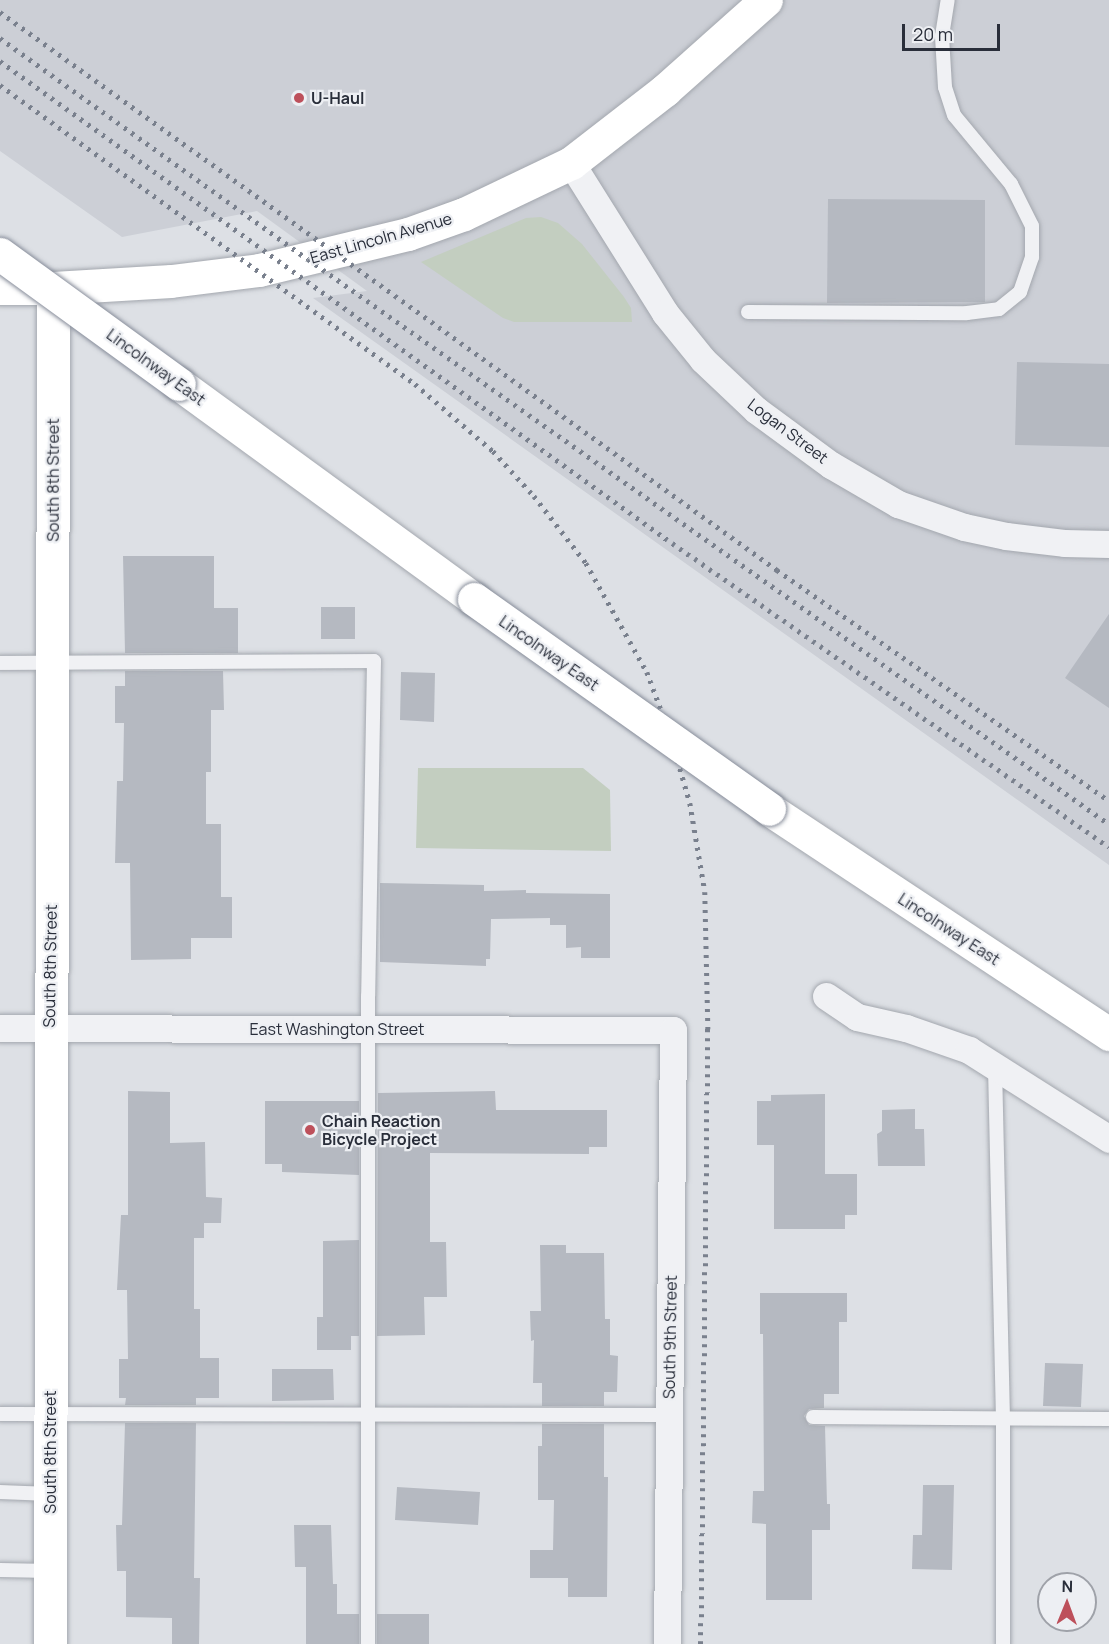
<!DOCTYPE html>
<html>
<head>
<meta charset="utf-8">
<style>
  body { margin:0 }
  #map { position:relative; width:1109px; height:1644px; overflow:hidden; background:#dde0e5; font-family:Manrope,sans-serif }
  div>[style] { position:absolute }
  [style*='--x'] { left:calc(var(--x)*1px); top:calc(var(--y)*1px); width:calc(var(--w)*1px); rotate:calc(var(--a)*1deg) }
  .built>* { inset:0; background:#cccfd6 }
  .green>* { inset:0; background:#c3cec0 }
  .building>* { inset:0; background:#b5b9c1 }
  .roads { filter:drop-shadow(0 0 2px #a3a7ae) drop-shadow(0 0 2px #a3a7ae) }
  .lane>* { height:14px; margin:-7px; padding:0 7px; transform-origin:7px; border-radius:7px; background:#f0f1f4 }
  .street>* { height:27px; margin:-13.5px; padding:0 13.5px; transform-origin:13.5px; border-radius:13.5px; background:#f0f1f4 }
  .secondary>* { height:33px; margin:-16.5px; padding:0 16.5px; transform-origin:16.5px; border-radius:16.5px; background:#fff }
  .highway>* { height:33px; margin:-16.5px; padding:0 16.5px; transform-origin:16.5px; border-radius:16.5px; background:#fff }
  .rail>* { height:4.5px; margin-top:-2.25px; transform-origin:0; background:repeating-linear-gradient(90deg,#79808d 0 3px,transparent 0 9px) }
  .bridges { filter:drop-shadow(0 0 2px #878d9a) drop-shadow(0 0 2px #878d9a) }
  .highway-bridge>* { height:33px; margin:-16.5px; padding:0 16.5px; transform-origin:16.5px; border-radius:16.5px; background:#fff }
  .dots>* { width:16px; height:16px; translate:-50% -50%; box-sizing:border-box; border:3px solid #edeff3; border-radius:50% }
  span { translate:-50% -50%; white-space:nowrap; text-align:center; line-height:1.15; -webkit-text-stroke:4.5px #edeff3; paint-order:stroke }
  .poi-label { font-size:16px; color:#292e3a; font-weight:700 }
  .left { translate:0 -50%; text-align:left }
  .street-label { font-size:16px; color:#292e3a }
  .north { position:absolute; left:1037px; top:1572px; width:60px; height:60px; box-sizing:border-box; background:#edeff3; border:2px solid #9fa2a9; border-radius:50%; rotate:1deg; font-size:16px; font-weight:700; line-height:24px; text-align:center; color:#292e3a }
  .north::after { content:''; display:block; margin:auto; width:21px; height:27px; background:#bd505b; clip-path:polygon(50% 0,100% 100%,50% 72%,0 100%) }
  .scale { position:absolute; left:902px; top:24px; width:98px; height:27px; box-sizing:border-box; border:3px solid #292e3a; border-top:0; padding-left:8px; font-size:18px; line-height:21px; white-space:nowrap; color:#292e3a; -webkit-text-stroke:4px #edeff3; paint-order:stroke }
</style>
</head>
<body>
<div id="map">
  <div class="built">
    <i style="clip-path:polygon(0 0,1109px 0,1109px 865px,313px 298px,367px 291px,257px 211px,122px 237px,0 151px)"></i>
  </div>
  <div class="green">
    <i style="clip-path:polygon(541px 217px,558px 223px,582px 244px,624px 297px,631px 308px,632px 322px,514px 322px,503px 318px,421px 262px,526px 218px)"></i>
    <i style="clip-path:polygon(418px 768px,583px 768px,610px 790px,611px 851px,416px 848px)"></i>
  </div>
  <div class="building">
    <i style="clip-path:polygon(828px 199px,985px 200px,985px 302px,827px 303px)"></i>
    <i style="clip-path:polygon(1017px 362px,1109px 364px,1109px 447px,1015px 445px)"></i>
    <i style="clip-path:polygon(123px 556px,214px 556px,214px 608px,238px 608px,238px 653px,125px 653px)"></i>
    <i style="clip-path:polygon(321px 607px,355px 607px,355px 639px,321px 639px)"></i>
    <i style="clip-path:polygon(1109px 614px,1109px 708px,1065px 678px)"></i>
    <i style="clip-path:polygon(125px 671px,223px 671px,224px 710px,211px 710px,211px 772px,206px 772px,206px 824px,221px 824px,221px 897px,232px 897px,232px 938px,191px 938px,191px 959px,131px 960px,130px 863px,115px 863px,117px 781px,123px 781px,124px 723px,115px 723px,115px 686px,125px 686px)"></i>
    <i style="clip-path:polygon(401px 672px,435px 673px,434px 722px,400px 720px)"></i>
    <i style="clip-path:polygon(380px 883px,484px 885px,484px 891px,526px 890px,526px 893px,610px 894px,610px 958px,581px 958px,581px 947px,566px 948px,566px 925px,550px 925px,550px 918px,491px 919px,490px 959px,486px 959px,486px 966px,380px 962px)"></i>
    <i style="clip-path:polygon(128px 1091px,170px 1092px,170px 1143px,205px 1142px,206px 1197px,222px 1198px,221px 1223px,204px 1223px,204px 1238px,194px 1238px,194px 1309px,200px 1309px,200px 1358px,219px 1358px,219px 1398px,196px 1398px,196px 1405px,125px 1405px,126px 1398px,119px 1398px,119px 1359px,128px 1359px,127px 1290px,117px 1290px,121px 1215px,128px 1215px)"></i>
    <i style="clip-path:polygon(495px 1091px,496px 1110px,607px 1110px,607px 1147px,589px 1147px,589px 1154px,430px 1153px,430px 1242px,446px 1242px,447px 1297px,424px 1297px,425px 1335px,377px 1336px,378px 1093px)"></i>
    <i style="clip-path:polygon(825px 1094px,825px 1174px,857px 1174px,857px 1215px,845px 1215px,845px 1229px,774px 1229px,774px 1145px,757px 1145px,757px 1101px,771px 1101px,771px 1095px)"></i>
    <i style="clip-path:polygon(265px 1101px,359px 1101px,359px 1175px,282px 1172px,282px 1164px,265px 1164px)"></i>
    <i style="clip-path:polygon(915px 1109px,915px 1129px,924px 1129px,925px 1166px,878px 1166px,877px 1134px,882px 1131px,882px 1110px)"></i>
    <i style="clip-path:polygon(359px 1240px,359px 1336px,351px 1336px,351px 1350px,317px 1350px,317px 1317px,323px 1317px,323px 1241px)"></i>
    <i style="clip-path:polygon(540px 1245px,566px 1245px,566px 1253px,604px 1253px,605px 1319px,610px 1319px,610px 1355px,618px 1356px,617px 1392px,604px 1392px,604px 1406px,542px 1406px,542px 1383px,533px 1383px,534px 1340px,531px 1341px,530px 1311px,541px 1311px)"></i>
    <i style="clip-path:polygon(760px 1293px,847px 1293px,847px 1322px,839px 1322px,839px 1394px,824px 1394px,824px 1408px,809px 1409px,804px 1416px,809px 1425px,825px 1426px,827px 1504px,830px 1504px,830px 1530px,812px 1530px,812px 1600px,766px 1600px,766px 1524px,752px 1523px,753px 1491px,764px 1491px,763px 1334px,760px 1334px)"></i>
    <i style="clip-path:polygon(1045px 1363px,1083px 1364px,1081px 1407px,1043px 1406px)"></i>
    <i style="clip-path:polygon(272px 1369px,333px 1369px,334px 1400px,272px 1401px)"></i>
    <i style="clip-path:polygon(125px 1423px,196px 1423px,194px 1578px,200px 1578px,199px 1644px,172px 1644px,172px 1618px,126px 1617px,126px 1571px,117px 1571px,116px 1525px,122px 1525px)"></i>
    <i style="clip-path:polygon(542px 1424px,604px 1424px,604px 1477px,608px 1477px,607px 1597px,568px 1597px,568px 1578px,530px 1578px,530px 1550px,553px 1550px,554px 1500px,538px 1500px,538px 1446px,542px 1446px)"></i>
    <i style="clip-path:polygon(923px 1485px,954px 1485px,952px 1570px,912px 1569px,913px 1535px,922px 1535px)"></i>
    <i style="clip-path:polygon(397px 1487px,480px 1492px,478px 1525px,395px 1520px)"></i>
    <i style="clip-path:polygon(294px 1525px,331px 1525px,333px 1584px,337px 1584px,337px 1614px,359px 1614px,359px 1644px,306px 1644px,306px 1567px,295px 1567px)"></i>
    <i style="clip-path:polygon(377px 1614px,429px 1614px,429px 1644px,377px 1644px)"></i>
  </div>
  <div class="roads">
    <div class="lane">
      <i style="--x:748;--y:312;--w:219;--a:0.3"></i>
      <i style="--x:967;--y:313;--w:32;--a:-7"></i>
      <i style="--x:999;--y:309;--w:27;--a:-39"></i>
      <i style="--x:1020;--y:292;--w:37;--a:-71"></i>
      <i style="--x:1032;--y:257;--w:31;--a:-90"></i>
      <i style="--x:1032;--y:226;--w:47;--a:-116.6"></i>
      <i style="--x:1011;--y:184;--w:89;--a:-129.6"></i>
      <i style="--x:954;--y:115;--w:29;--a:-108"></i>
      <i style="--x:945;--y:87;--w:51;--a:-93.4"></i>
      <i style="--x:942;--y:36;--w:36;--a:-81"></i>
      <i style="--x:0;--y:663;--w:374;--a:-0.3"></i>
      <i style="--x:374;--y:661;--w:335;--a:91"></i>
      <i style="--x:368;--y:996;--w:648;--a:90"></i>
      <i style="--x:995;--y:1067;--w:351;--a:88.7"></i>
      <i style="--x:1003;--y:1418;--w:226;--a:90"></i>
      <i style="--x:0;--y:1414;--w:669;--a:0.09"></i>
      <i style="--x:813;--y:1417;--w:296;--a:0.4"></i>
      <i style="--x:0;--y:1492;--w:50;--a:2.3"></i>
      <i style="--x:0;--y:1570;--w:50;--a:1.1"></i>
    </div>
    <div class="street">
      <i style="--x:571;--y:163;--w:177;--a:57.9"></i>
      <i style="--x:665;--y:313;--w:60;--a:51"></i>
      <i style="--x:703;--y:360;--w:73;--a:43.3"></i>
      <i style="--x:756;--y:410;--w:93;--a:36.3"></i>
      <i style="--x:831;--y:465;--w:78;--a:30.2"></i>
      <i style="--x:898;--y:504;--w:70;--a:19.2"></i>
      <i style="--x:964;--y:527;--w:43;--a:12.1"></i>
      <i style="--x:1006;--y:536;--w:58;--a:6.9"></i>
      <i style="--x:1064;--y:543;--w:45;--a:1.3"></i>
      <i style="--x:826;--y:996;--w:37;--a:34"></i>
      <i style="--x:857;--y:1017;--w:50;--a:12.7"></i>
      <i style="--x:906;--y:1028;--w:67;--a:19.2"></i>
      <i style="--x:969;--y:1050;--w:166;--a:32.4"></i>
      <i style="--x:0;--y:1028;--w:673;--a:0.17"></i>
      <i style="--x:673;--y:1030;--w:614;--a:90.56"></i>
    </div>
    <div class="secondary">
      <i style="--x:0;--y:288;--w:53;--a:0"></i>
      <i style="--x:53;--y:288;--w:118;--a:-3.4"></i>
      <i style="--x:171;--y:281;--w:89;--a:-7.1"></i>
      <i style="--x:259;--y:270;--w:153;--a:-13.6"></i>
      <i style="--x:408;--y:234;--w:59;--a:-19.7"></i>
      <i style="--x:464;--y:214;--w:119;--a:-25.5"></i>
      <i style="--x:571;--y:163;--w:119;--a:-37.8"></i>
      <i style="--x:665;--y:90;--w:135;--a:-41.7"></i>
      <i style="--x:50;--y:1644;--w:1356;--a:-89.87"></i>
    </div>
    <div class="highway">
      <i style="--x:179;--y:384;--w:365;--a:36.1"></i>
      <i style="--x:769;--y:809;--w:408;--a:33.5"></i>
    </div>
  </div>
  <div class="rail">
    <i style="--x:0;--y:12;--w:957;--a:35.68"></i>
    <i style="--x:777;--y:570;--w:404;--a:34.8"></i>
    <i style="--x:0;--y:38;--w:379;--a:35.7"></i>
    <i style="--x:308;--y:259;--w:980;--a:35.2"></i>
    <i style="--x:0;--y:61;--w:818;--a:35.65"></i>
    <i style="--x:665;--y:538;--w:541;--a:34.84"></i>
    <i style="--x:0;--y:85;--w:511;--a:35.77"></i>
    <i style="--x:415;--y:384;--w:103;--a:40.7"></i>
    <i style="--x:493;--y:451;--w:61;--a:47.7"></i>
    <i style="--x:534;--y:496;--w:85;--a:52.2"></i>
    <i style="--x:586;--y:563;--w:125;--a:60.8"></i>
    <i style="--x:647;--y:672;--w:66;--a:69.6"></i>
    <i style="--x:670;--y:734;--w:72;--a:73.8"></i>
    <i style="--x:690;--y:803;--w:90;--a:80.4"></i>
    <i style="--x:705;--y:892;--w:137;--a:88.7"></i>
    <i style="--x:708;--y:1029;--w:615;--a:90.65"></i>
  </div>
  <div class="bridges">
    <div class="highway-bridge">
      <i style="--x:0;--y:254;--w:221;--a:36"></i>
      <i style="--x:474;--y:599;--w:362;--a:35.4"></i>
    </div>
  </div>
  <div class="dots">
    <i style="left:299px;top:98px;background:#bd505b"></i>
    <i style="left:310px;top:1130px;background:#bd505b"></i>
  </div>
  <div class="poi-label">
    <span class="left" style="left:311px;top:98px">U-Haul</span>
    <span class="left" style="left:322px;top:1130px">Chain Reaction<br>Bicycle Project</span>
  </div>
  <div class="street-label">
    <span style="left:381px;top:238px;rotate:-16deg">East Lincoln Avenue</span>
    <span style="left:156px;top:367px;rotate:36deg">Lincolnway East</span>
    <span style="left:788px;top:431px;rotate:37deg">Logan Street</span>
    <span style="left:53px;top:480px;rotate:-90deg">South 8th Street</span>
    <span style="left:549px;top:653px;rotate:35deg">Lincolnway East</span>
    <span style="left:949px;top:929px;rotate:33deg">Lincolnway East</span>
    <span style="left:50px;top:966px;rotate:-89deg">South 8th Street</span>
    <span style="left:337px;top:1029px">East Washington Street</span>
    <span style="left:670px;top:1337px;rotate:-89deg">South 9th Street</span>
    <span style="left:50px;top:1452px;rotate:-90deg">South 8th Street</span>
  </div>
  <div class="north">N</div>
  <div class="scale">20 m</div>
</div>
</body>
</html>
